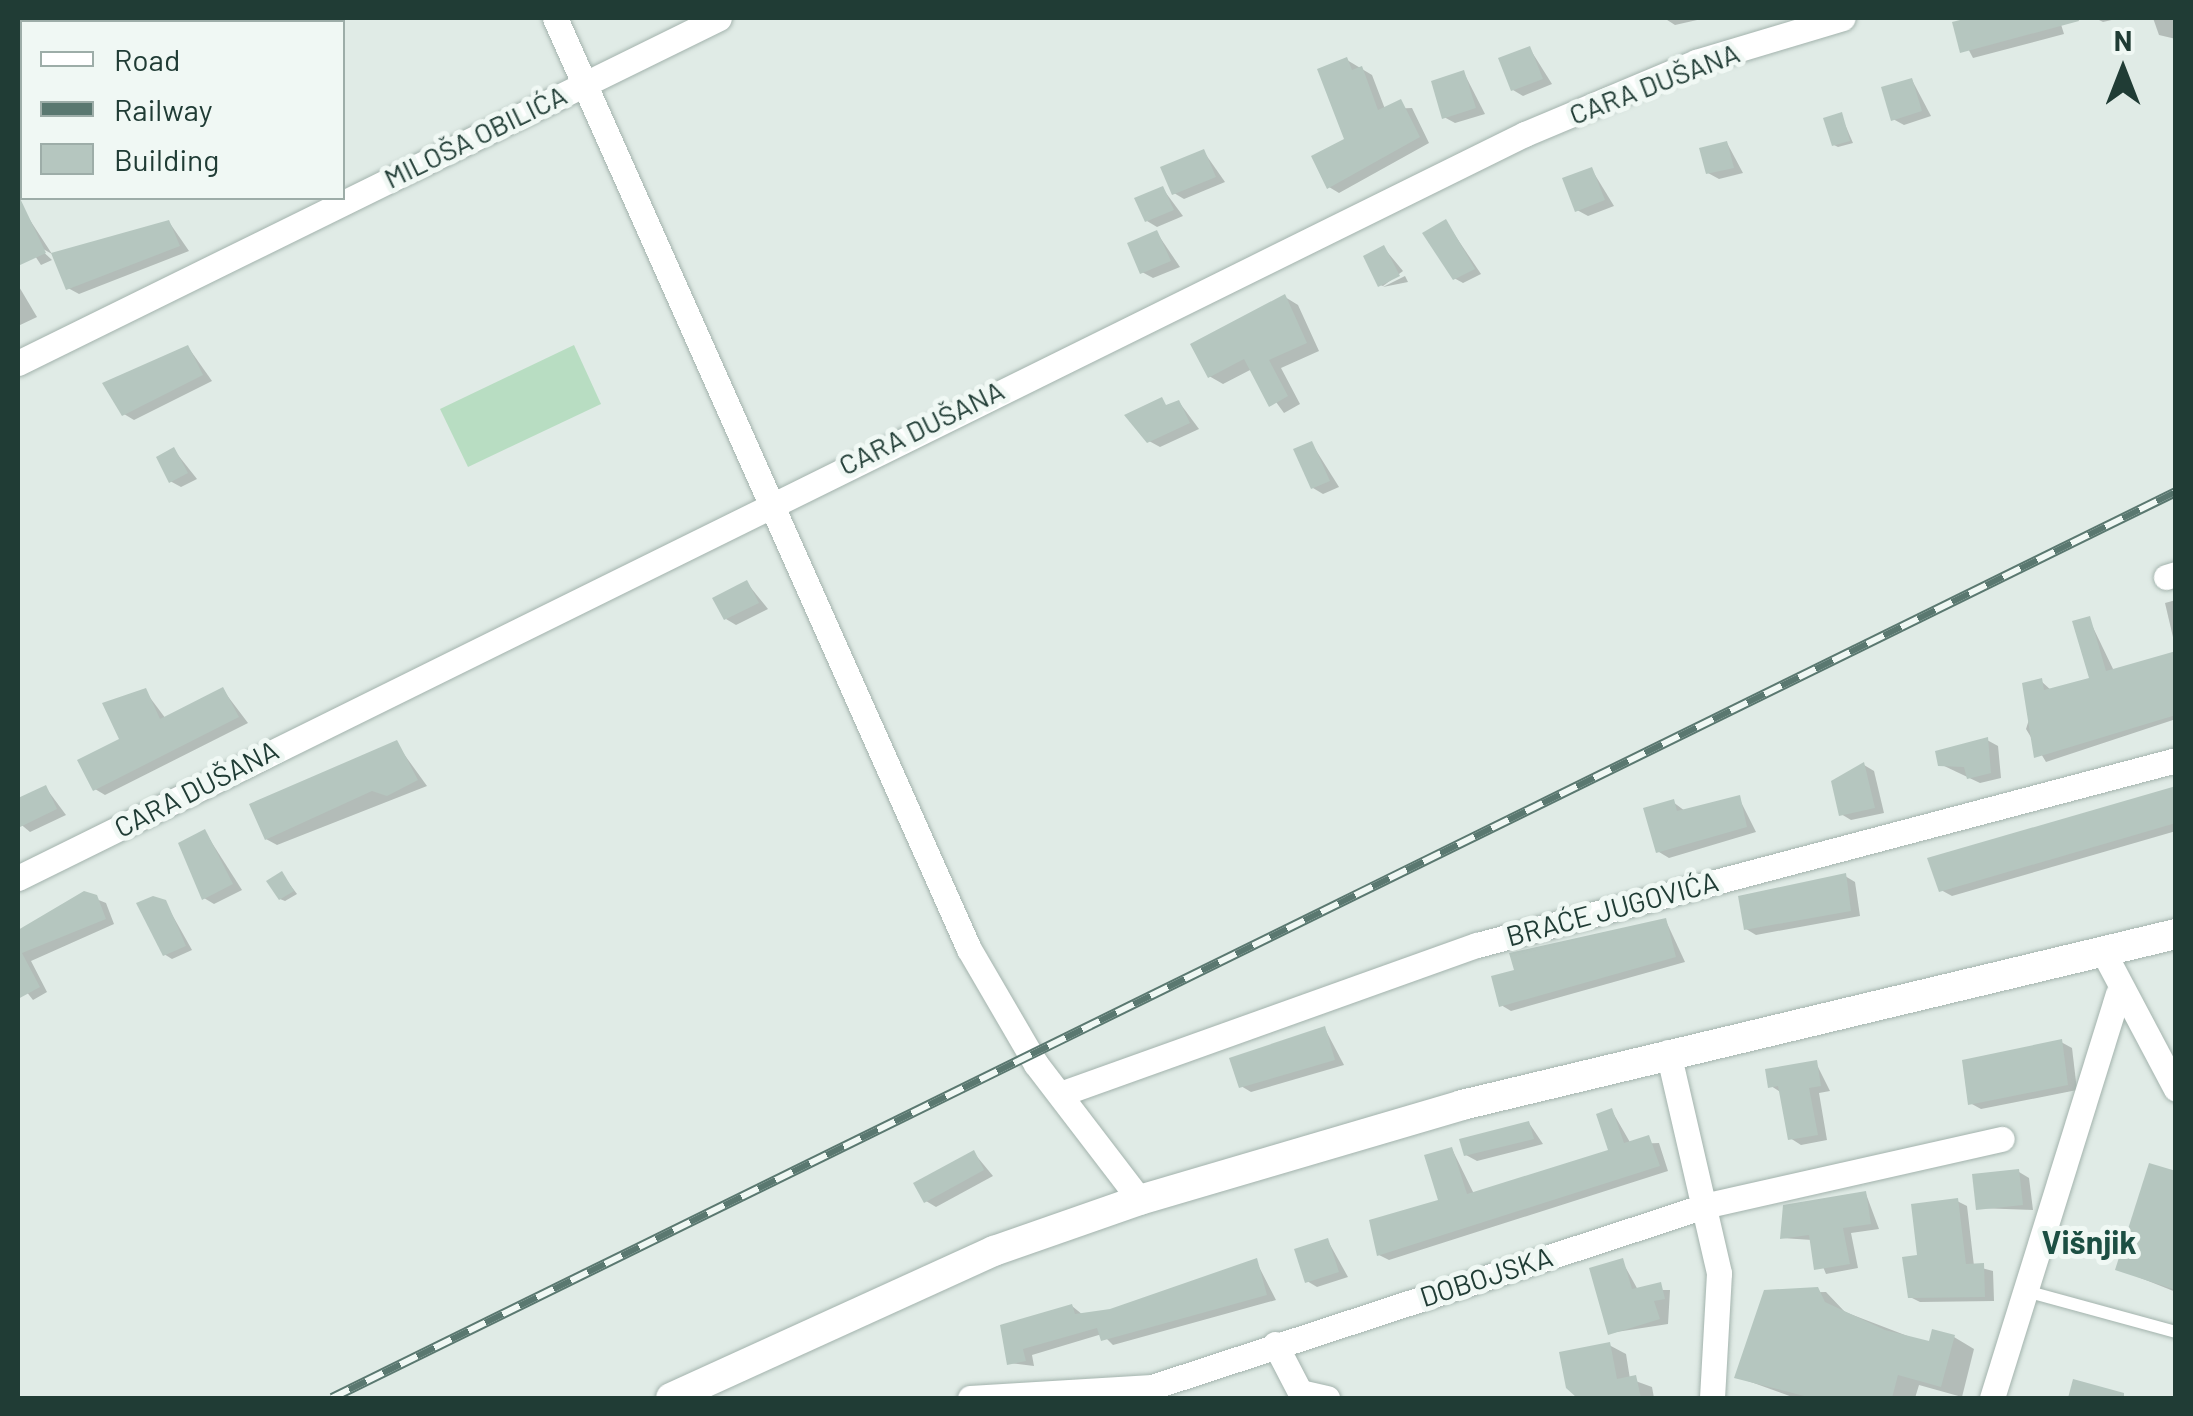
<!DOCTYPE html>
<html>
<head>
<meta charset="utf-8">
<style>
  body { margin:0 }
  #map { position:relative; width:2193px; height:1416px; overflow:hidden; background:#e0ebe6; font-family:Barlow,sans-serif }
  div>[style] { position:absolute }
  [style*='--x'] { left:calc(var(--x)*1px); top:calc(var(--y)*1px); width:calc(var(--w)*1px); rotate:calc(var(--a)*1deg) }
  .green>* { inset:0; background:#b8ddc2 }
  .shadow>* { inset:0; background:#0003 }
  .building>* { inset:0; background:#b5c6bf }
  .roads { filter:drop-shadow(0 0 2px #a3b3ad) drop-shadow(0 0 2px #a3b3ad) }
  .lane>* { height:12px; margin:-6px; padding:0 6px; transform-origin:6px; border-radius:6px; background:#fff }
  .street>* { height:25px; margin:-12.5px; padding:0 12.5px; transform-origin:12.5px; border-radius:12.5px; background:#fff }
  .secondary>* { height:30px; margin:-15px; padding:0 15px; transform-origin:15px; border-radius:15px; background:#fff }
  .rail>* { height:10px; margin-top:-5px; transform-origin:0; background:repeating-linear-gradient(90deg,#f0f8f4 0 19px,#5a7870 0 38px); box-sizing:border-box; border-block:2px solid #5a7870 }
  span { translate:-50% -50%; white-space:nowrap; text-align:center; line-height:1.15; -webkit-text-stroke:10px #f0f8f4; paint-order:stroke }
  .street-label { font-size:28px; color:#203c35 }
  .quarter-label { font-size:32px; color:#1c4f43; font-weight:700 }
  .frame { position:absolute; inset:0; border:20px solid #203c35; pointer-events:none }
  .legend { position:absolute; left:20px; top:20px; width:325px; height:180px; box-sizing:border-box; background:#f0f8f4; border:2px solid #9dada8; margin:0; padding:12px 18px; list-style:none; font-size:30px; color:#203c35 }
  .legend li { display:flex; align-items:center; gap:20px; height:50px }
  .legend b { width:50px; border:2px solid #9dada8 }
  .north { position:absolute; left:2073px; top:20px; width:100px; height:100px; -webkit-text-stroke:8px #f0f8f4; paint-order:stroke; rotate:0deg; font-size:28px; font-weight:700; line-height:40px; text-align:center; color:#203c35 }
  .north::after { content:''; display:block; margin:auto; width:35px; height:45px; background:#203c35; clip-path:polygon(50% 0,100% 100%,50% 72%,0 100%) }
</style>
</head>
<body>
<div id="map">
  <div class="green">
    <i style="clip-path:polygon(574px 345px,601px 404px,468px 467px,440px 409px)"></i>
  </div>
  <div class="shadow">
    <i style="clip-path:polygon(1664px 18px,1706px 18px,1675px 25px)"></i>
    <i style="clip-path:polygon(1982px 18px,2059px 18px,2064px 34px,1973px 58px,1955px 24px)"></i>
    <i style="clip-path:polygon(2095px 18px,2120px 18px,2103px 22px)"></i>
    <i style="clip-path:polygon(2153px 18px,2175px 18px,2176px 39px,2159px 35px)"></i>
    <i style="clip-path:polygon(1530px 49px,1552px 84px,1523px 96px,1513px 90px)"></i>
    <i style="clip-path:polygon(1347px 60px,1372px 75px,1385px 109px,1412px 108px,1429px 143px,1339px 193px,1329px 187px,1348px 140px)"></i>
    <i style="clip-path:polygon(1464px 73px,1485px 114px,1455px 123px,1444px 117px)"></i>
    <i style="clip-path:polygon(1912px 80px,1931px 116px,1904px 125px,1893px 119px)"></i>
    <i style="clip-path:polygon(1841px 115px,1853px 143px,1838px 147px,1834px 145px)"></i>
    <i style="clip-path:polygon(1727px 143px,1743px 173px,1719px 179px,1708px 173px)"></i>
    <i style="clip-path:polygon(1204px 152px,1225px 182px,1184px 199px,1174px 193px)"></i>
    <i style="clip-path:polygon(1592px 170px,1614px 206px,1588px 216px,1577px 210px)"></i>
    <i style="clip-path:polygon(1163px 189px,1183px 216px,1157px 227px,1147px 221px)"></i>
    <i style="clip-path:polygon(26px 214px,52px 254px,36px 245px,52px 260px,41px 265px,18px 230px)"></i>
    <i style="clip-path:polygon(169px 222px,189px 251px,79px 294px,68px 288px)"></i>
    <i style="clip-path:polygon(1446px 222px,1481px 274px,1463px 283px,1454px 278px)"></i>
    <i style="clip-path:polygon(1157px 233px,1180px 267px,1153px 278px,1142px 272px)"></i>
    <i style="clip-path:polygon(1384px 248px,1403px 271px,1383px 286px,1380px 285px)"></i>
    <i style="clip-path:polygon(1405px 276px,1408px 282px,1383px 287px)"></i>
    <i style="clip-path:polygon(18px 285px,37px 317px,18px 326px)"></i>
    <i style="clip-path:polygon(1285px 297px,1298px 305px,1319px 351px,1281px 368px,1300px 404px,1284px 413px,1252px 369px,1223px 384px,1209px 376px)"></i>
    <i style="clip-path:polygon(188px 347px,212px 381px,134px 420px,124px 414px)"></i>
    <i style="clip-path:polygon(1179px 402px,1199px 429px,1160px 447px,1149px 441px)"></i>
    <i style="clip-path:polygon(1312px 444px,1339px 487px,1323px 494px,1313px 488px)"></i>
    <i style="clip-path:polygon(174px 450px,197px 479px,181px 487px,170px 481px)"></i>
    <i style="clip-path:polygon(747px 583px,768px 609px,736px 625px,726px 619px)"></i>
    <i style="clip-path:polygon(2176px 600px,2176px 650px,2165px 603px)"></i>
    <i style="clip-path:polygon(2089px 619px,2114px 671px,2176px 653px,2176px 719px,2046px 762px,2026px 729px,2041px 681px,2052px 691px,2092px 680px)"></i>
    <i style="clip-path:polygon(223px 690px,248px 723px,105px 795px,95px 789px,145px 691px,166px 719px)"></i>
    <i style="clip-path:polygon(1987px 740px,1998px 746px,2001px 778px,1980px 783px,1940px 764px)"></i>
    <i style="clip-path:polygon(396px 743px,427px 786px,277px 845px,266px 839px)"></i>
    <i style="clip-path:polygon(1864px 765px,1874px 771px,1884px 813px,1851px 820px,1841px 814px)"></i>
    <i style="clip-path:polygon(46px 788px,66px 815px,30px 832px,18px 822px,18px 801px)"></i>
    <i style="clip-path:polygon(2176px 790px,2176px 831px,1952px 896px,1941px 890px)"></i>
    <i style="clip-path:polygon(1739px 798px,1756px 832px,1669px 858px,1659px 852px,1673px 802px,1685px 811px)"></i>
    <i style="clip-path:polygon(205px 832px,242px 890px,214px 904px,204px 898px)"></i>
    <i style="clip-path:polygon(282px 874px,297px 894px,285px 901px,280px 899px)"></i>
    <i style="clip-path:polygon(1845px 876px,1855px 882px,1860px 916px,1756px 935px,1746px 929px)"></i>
    <i style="clip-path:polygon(84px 894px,106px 903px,114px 924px,31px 961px,47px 992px,33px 1000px,18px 981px,18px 931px)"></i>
    <i style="clip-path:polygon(165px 902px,192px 950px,172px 959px,164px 954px)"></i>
    <i style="clip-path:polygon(1666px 921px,1685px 962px,1511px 1011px,1501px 1005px)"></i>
    <i style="clip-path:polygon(1325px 1029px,1344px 1065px,1251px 1092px,1241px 1086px)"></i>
    <i style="clip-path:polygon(2061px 1042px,2072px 1048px,2077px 1090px,1981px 1109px,1970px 1103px)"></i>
    <i style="clip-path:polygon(1816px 1063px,1830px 1091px,1819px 1093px,1827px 1140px,1801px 1145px,1790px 1138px,1782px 1093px,1771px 1086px)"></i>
    <i style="clip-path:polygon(1612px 1111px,1631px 1144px,1659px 1143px,1668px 1171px,1389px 1260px,1379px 1255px,1442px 1202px,1452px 1149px,1474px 1194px,1611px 1152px)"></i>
    <i style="clip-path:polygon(1529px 1123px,1543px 1144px,1477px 1161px,1466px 1155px)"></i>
    <i style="clip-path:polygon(974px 1153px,993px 1176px,936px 1207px,926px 1201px)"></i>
    <i style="clip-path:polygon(2019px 1172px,2029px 1178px,2033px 1210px,1978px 1208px)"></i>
    <i style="clip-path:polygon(2176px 1174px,2176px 1292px,2118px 1269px)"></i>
    <i style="clip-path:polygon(1866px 1194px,1879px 1229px,1851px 1233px,1858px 1268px,1826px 1274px,1812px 1240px,1782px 1238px,1785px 1207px)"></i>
    <i style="clip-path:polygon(1957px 1201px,1967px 1206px,1974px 1266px,1993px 1271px,1994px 1301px,1920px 1302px,1910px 1297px,1920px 1257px)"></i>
    <i style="clip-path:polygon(1328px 1241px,1348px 1277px,1317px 1287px,1307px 1281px)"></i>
    <i style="clip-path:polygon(1256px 1261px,1276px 1300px,1113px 1345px,1102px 1334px,1032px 1355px,1034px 1366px,1010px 1363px,1003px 1327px,1072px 1306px,1083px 1315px,1110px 1312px)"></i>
    <i style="clip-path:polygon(1622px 1261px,1638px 1290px,1670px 1290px,1668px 1324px,1610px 1333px)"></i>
    <i style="clip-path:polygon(1826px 1292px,1845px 1312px,1931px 1345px,1954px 1337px,1974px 1349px,1962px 1397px,1919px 1385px,1915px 1398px,1795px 1398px,1737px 1377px,1766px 1293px)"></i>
    <i style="clip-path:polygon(1609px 1345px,1626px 1354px,1630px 1379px,1652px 1387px,1654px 1398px,1585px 1396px)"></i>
  </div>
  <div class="building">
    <i style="clip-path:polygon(1968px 18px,2078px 18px,2079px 21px,1960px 53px,1952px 22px)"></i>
    <i style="clip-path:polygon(1530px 46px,1543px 79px,1511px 91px,1498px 58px)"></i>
    <i style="clip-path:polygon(1347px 57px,1352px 70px,1362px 66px,1378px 110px,1401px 99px,1420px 137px,1327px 189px,1311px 156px,1344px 139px,1317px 69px)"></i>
    <i style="clip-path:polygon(1464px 70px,1476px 108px,1442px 119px,1431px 81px)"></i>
    <i style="clip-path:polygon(1912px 78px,1922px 111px,1891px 121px,1881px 87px)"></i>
    <i style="clip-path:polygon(1842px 112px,1850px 141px,1832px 146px,1823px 118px)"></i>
    <i style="clip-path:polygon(1727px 141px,1734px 168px,1706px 174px,1699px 148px)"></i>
    <i style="clip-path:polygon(1204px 149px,1216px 177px,1172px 195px,1160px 167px)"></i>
    <i style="clip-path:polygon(1592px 167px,1605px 200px,1575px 212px,1562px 178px)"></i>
    <i style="clip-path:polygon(1163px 186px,1174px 210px,1145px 222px,1134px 198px)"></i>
    <i style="clip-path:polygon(18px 194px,46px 253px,18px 266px)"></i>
    <i style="clip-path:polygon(1446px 219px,1475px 269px,1453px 280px,1422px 233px)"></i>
    <i style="clip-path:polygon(169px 220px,180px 246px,66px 290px,51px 253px)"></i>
    <i style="clip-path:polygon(1157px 230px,1171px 261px,1140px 274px,1127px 243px)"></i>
    <i style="clip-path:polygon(1384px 245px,1400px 276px,1378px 287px,1363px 256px)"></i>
    <i style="clip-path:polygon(1285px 294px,1307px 343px,1269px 360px,1288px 396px,1269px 407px,1244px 359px,1208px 378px,1190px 344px)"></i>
    <i style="clip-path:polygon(188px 345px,203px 375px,122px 416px,102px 383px)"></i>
    <i style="clip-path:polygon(1162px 397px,1166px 405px,1179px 400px,1190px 423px,1147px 443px,1124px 415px)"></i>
    <i style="clip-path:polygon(1312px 441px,1330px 481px,1311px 489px,1293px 449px)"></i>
    <i style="clip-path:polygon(174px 447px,188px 473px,169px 483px,156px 457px)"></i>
    <i style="clip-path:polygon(747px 580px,759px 603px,724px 620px,712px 598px)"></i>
    <i style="clip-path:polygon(2090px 616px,2106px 671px,2176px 651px,2176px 715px,2034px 758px,2022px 683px,2042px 678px,2044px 690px,2089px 678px,2072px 621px)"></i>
    <i style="clip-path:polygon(223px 687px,239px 717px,93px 791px,77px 760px,119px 739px,102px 703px,146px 688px,160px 719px)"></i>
    <i style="clip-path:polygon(1988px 737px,1991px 773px,1967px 779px,1964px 767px,1938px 766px,1935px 751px)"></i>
    <i style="clip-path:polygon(397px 740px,418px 780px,387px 796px,372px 791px,265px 840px,249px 804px)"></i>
    <i style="clip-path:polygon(1864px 762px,1875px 808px,1839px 816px,1831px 781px)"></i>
    <i style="clip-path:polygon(46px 785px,57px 809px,18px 828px,18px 798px)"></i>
    <i style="clip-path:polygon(2176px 786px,2176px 823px,1939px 892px,1927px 858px)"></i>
    <i style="clip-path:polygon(1740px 795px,1747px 827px,1656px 853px,1643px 808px,1674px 799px,1677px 811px)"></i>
    <i style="clip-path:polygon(205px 829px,233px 884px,202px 900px,178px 843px)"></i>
    <i style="clip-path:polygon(282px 871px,294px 891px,279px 900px,266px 881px)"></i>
    <i style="clip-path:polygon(1846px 873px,1851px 911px,1744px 930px,1738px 896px)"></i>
    <i style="clip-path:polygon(84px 891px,97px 895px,106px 919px,22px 953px,40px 987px,18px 999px,18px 930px)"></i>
    <i style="clip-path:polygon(153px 896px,166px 900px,186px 946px,163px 956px,136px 903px)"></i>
    <i style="clip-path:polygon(1666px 918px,1676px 957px,1499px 1007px,1491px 976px,1514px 970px,1509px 953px)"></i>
    <i style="clip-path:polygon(1325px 1026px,1335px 1060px,1239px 1088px,1229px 1058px)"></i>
    <i style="clip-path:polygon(2062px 1039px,2068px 1085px,1968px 1105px,1962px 1060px)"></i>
    <i style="clip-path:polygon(1817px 1060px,1821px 1086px,1809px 1088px,1818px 1135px,1788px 1140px,1778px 1086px,1768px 1088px,1765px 1069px)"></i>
    <i style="clip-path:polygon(1612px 1108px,1624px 1143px,1649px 1135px,1660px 1166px,1377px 1256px,1369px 1220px,1438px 1200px,1424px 1155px,1452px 1147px,1467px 1194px,1608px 1150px,1596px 1114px)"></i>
    <i style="clip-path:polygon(1529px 1121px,1534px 1139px,1464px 1156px,1459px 1139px)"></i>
    <i style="clip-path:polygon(974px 1150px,984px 1170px,924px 1203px,913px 1183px)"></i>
    <i style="clip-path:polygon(2149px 1163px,2176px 1171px,2176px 1290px,2115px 1270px)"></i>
    <i style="clip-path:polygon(2019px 1169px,2023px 1205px,1976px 1210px,1972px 1174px)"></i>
    <i style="clip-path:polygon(1866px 1191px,1871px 1224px,1843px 1228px,1850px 1264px,1814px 1270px,1809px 1235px,1780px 1239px,1783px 1205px)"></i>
    <i style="clip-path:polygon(1958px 1198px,1966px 1264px,1984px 1263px,1985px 1297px,1908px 1298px,1902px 1257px,1917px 1255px,1911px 1204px)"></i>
    <i style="clip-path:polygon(1328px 1238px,1339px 1272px,1305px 1283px,1294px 1249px)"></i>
    <i style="clip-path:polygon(1257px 1258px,1267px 1295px,1101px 1341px,1097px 1328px,1023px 1349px,1026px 1361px,1007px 1365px,1000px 1325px,1072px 1304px,1075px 1314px,1110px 1309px)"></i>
    <i style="clip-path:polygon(1623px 1258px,1632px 1289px,1661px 1282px,1665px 1299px,1654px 1301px,1660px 1319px,1608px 1335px,1589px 1268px)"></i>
    <i style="clip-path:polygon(1818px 1287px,1825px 1302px,1885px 1330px,1929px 1341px,1932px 1329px,1955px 1335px,1941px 1387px,1898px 1375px,1892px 1398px,1812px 1398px,1734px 1378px,1764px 1290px)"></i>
    <i style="clip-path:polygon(1610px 1342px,1617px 1379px,1636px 1375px,1641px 1398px,1576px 1397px,1566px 1388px,1559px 1352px)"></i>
    <i style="clip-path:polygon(2073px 1379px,2124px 1393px,2124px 1398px,2068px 1398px)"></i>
  </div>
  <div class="roads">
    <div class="lane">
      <i style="--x:2026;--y:1291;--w:156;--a:15.3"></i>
    </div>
    <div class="street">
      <i style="--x:555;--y:18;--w:1019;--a:66.03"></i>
      <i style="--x:969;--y:949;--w:133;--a:59.8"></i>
      <i style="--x:1036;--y:1064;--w:171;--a:52.6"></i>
      <i style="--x:18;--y:363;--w:781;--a:-26.2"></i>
      <i style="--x:2166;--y:577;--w:10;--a:-17"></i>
      <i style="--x:18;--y:878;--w:1681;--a:-26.28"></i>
      <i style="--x:1525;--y:134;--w:186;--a:-22.8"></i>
      <i style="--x:1696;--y:62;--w:153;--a:-16.7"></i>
      <i style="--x:2106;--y:957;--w:149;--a:62.1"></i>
      <i style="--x:1668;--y:1052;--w:227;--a:77"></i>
      <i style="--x:1719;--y:1273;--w:125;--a:93.2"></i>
      <i style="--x:1060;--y:1094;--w:443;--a:-19.7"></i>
      <i style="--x:1477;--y:945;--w:723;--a:-14.82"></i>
      <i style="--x:1275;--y:1344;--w:54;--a:62.5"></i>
      <i style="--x:1300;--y:1392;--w:28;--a:13"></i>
      <i style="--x:970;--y:1398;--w:182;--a:-3.5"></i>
      <i style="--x:1152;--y:1387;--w:585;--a:-18.13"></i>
      <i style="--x:1708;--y:1205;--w:301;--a:-12.7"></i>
      <i style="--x:1992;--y:1398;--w:423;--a:-72.7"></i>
    </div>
    <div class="secondary">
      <i style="--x:671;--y:1398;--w:355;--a:-24.5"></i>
      <i style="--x:994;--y:1251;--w:155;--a:-19.3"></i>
      <i style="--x:1140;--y:1200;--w:336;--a:-16.4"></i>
      <i style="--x:1462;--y:1105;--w:734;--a:-13.47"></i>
    </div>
  </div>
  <div class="rail">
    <i style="--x:332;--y:1398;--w:2055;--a:-26.17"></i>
  </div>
  <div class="street-label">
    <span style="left:1654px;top:83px;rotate:-21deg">CARA DUŠANA</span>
    <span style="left:475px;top:136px;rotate:-26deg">MILOŠA OBILIĆA</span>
    <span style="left:921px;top:427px;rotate:-26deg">CARA DUŠANA</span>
    <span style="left:196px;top:788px;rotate:-27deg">CARA DUŠANA</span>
    <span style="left:1612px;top:908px;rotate:-15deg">BRAĆE JUGOVIĆA</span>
    <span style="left:1486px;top:1276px;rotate:-18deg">DOBOJSKA</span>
  </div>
  <div class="quarter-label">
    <span style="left:2089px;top:1241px">Višnjik</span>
  </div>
  <div class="frame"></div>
  <ul class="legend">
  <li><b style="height:12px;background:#fff"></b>Road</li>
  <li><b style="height:12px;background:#5a7870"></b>Railway</li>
  <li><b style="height:28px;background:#b5c6bf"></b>Building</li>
  </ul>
  <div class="north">N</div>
</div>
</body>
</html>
